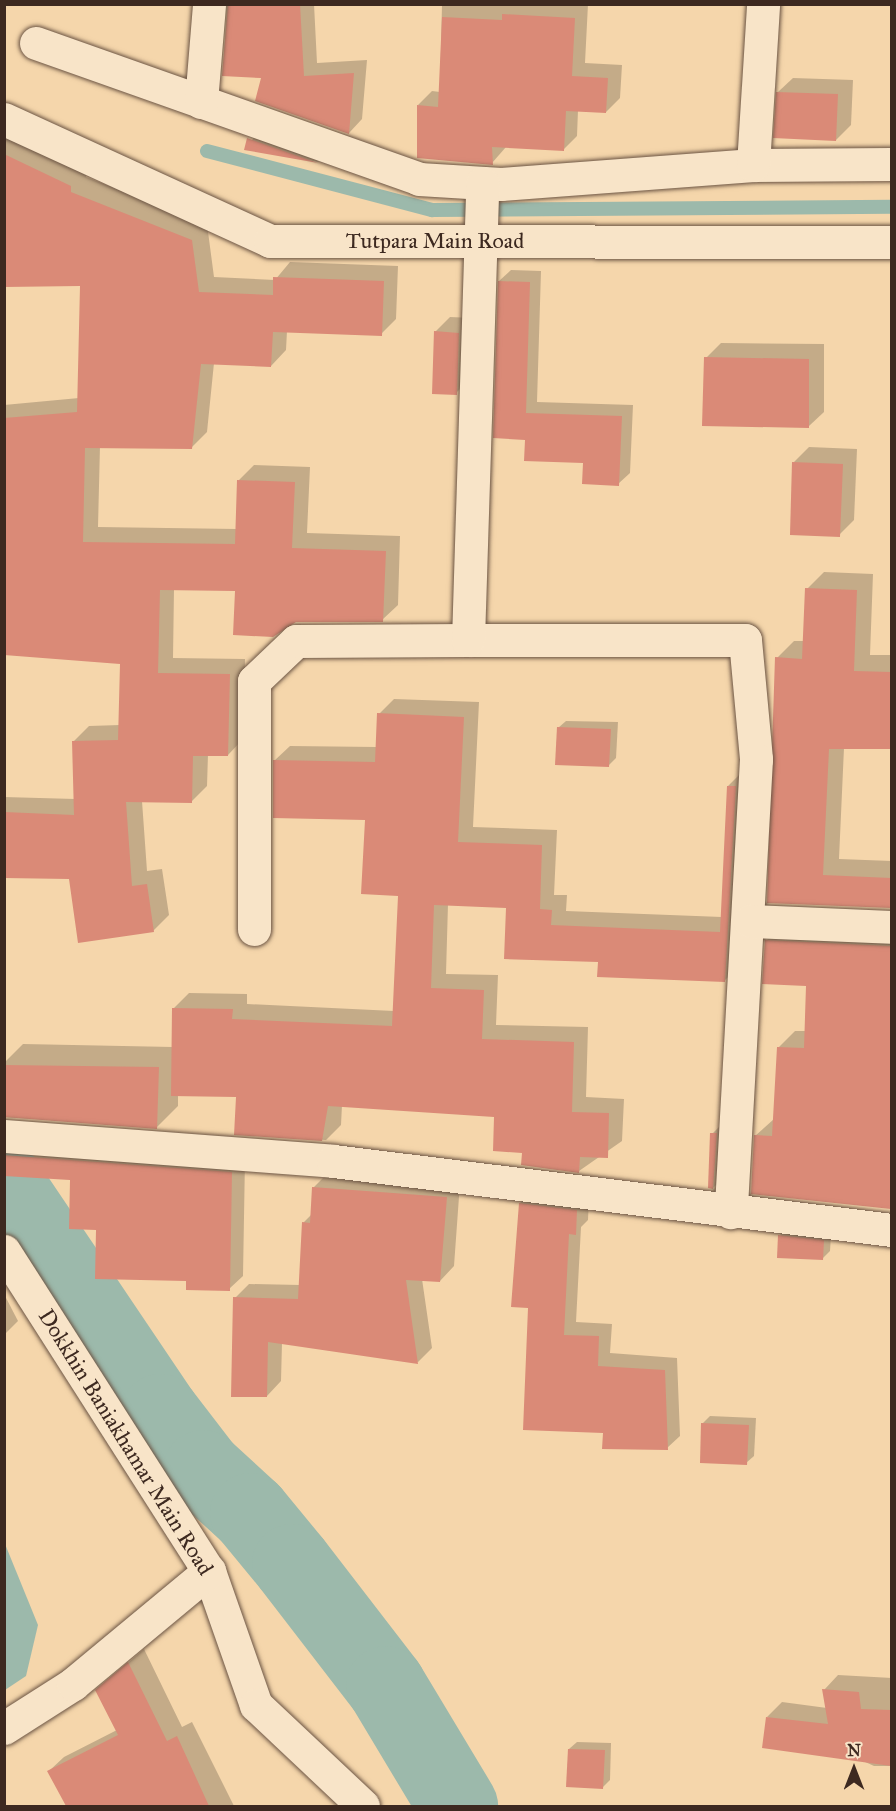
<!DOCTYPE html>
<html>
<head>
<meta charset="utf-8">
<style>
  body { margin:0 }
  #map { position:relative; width:896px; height:1811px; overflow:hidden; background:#f5d6ab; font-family:"IM FELL Great Primer",serif }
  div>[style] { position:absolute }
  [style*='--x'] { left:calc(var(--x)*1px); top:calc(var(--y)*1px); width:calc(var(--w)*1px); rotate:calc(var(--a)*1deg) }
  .water>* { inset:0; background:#9cb9ab }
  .shadow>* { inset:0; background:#0003 }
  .stream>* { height:14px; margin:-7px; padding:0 7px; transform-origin:7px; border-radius:7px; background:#9cb9ab }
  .river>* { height:80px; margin:-40px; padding:0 40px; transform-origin:40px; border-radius:40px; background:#9cb9ab }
  .building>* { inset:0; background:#da8a77 }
  .roads { filter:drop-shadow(0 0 2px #6b5443) drop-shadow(0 0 2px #6b5443) }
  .minor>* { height:33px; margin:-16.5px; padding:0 16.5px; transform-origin:16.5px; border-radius:16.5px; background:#f8e4c8 }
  span { translate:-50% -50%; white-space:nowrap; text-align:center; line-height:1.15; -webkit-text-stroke:6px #f8e4c8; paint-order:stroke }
  .street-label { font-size:22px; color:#3d2920 }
  .frame { position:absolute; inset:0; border:6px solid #3d2920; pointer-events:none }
  .north { position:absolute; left:824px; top:1739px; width:60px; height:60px; -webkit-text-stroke:4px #f8e4c8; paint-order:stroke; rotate:0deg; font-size:16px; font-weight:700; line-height:24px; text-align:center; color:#3d2920 }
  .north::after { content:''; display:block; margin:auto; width:21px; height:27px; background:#3d2920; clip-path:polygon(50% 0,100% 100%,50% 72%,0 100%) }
</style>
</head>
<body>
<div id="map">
  <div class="water">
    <i style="clip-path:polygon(5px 1544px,38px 1625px,26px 1676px,5px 1690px)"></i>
  </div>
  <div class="shadow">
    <i style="clip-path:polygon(227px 4px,314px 4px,317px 63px,367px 60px,362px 119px,349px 133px,263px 76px,223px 75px)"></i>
    <i style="clip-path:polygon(442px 4px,588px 4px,585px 63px,622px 65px,620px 98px,606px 112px,578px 110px,577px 136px,563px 150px,506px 147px,492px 163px,418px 105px,432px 91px,440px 92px)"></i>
    <i style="clip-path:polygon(793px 78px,853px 80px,851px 125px,836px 140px,778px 92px)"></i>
    <i style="clip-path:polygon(263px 124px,331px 148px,318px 162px,246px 149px)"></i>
    <i style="clip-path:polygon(4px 131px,86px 171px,86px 177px,207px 224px,214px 277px,275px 280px,290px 262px,398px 266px,396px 319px,381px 334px,287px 331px,286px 350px,271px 366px,214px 363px,207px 432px,191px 448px,100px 446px,98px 527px,237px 529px,239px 480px,254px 465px,310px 467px,307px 533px,400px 536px,398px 605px,382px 620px,236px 590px,174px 589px,173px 658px,245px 659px,243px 739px,228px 755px,208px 754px,207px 786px,191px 802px,142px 801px,147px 871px,162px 869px,169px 915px,153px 931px,70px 877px,4px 876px,4px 797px,75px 799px,73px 742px,89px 726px,120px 725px,121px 663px,4px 654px,4px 405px,79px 398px,82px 285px,6px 285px,4px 340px)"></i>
    <i style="clip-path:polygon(511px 270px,541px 271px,537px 402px,633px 405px,630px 473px,618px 484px,584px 462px,526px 438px,499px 281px)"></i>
    <i style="clip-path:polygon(450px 317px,473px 318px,471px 378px,456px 393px,435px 332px)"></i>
    <i style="clip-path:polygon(721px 343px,824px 344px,824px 412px,809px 426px,706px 358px)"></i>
    <i style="clip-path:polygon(809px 447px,857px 449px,854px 520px,839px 535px,794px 462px)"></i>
    <i style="clip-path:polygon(824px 572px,873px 574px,870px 655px,892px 655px,892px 747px,844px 748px,839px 859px,892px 861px,892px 907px,768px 902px,777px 658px,794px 641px,804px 641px,807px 589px)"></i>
    <i style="clip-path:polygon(394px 699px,479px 702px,473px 827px,557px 830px,554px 895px,567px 895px,566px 911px,722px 917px,728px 786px,743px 771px,740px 966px,724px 981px,600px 961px,508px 907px,448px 904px,446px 974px,498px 975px,496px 1025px,588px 1027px,586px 1097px,624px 1099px,622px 1141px,579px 1171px,496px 1116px,342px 1105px,341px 1125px,326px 1140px,236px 1133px,237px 1095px,178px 1095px,178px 1106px,157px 1127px,4px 1117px,4px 1063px,23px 1044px,173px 1047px,174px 1008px,189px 993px,247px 994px,247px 1004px,394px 1011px,400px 895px,366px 818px,274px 761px,290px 746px,377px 747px,379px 714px)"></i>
    <i style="clip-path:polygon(566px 721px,618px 722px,616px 758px,609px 765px,558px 728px)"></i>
    <i style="clip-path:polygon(783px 924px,892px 929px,892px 1206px,752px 1192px,755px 1136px,774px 1119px,778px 1048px,795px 1031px,806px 1031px,808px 984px,766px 941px)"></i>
    <i style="clip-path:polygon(733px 1113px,734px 1167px,713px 1188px,712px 1134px)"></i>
    <i style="clip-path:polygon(17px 1142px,245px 1159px,243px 1276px,229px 1289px,188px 1279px,98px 1229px,71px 1178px,4px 1175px,4px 1154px)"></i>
    <i style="clip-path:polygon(328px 1173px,460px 1183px,454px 1266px,440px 1281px,422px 1279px,432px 1348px,418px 1362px,282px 1343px,281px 1381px,267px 1396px,235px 1298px,249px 1284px,300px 1285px,303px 1223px,312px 1214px,313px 1188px)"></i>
    <i style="clip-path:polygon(533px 1191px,589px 1198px,588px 1220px,581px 1227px,576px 1322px,612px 1324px,610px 1353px,677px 1358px,680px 1436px,667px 1448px,604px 1431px,530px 1307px,520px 1203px)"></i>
    <i style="clip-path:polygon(787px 1228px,831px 1234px,830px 1251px,822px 1259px,780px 1235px)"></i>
    <i style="clip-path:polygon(4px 1294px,18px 1321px,4px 1335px)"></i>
    <i style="clip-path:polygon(710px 1416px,756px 1418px,754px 1456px,746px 1463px,702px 1424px)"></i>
    <i style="clip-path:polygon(144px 1649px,182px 1727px,192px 1722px,234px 1806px,132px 1806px,129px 1799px,114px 1806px,68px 1806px,49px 1771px,64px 1757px,117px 1730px,97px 1690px)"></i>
    <i style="clip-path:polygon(838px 1675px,892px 1678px,892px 1766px,874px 1766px,767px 1717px,782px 1702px,827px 1708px,824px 1690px)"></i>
    <i style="clip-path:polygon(577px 1742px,611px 1743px,610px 1780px,602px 1788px,569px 1749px)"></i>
  </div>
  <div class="stream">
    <i style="--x:207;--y:151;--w:233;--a:14.7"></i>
    <i style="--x:432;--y:210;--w:460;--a:-0.4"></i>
  </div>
  <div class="river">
    <i style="--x:4;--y:1183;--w:279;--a:56"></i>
    <i style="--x:160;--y:1414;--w:71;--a:52.5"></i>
    <i style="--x:203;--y:1470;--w:64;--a:42.5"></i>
    <i style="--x:250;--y:1513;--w:66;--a:50.5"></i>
    <i style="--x:292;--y:1564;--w:154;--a:52.4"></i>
    <i style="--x:386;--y:1686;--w:140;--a:59"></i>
  </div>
  <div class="building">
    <i style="clip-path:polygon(228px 4px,300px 4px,304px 76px,354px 73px,349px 134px,255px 101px,261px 78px,222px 76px)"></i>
    <i style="clip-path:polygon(502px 14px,575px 18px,572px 76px,608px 78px,606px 113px,566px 111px,564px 151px,492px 147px,493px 165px,417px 158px,417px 105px,438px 107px,442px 17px,502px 20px)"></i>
    <i style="clip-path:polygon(776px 92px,838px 94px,836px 141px,773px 138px)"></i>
    <i style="clip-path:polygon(247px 138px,318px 163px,244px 150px)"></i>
    <i style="clip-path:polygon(4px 154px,71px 186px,71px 192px,192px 240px,199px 292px,273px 295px,273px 277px,384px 281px,382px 336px,273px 332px,271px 367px,201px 364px,192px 449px,85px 448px,83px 542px,235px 544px,237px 480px,295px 482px,292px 548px,386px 551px,383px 622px,296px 622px,273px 637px,233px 635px,235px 591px,160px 590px,158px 673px,230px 674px,228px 756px,193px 756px,192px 803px,126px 802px,132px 886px,147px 884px,154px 932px,78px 943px,69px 879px,4px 878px,4px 812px,74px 815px,72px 741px,118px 740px,120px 664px,4px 655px,4px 418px,77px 412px,80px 286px,4px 287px)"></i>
    <i style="clip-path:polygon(498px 281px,530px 282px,526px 413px,622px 416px,619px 486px,582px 484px,583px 463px,524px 461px,525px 440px,493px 438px)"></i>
    <i style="clip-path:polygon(434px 331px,459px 333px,457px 395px,432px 394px)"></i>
    <i style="clip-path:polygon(704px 357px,809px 359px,809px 428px,702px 426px)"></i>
    <i style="clip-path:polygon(792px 462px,843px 464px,840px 537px,790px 535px)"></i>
    <i style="clip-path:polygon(805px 588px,857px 590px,854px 671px,891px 672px,891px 749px,829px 749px,823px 875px,891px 878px,891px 908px,767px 903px,775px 657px,802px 659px)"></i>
    <i style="clip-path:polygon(377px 713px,464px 717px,458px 842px,542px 845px,540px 909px,552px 910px,551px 925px,720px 932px,727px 786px,736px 786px,725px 982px,597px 977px,598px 962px,504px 959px,506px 908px,434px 905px,431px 988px,484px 990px,482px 1039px,574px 1042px,572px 1112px,609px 1113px,608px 1158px,580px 1157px,579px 1173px,521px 1165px,522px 1153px,493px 1151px,494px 1117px,328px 1106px,322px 1141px,234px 1135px,236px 1097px,171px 1096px,172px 1008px,233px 1009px,232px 1019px,392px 1026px,398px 896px,361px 894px,365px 820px,273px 818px,273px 760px,375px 762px)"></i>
    <i style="clip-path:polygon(557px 727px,611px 729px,609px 767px,555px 765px)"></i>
    <i style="clip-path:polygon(765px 940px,891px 946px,891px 1209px,751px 1194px,754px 1135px,772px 1136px,777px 1047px,804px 1048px,806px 986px,762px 984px)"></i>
    <i style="clip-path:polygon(4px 1065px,159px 1067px,157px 1129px,4px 1117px)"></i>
    <i style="clip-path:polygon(710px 1133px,717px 1133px,713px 1189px,708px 1188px)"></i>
    <i style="clip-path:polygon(4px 1155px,232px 1172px,230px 1291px,186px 1290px,186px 1281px,95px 1279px,96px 1230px,69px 1229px,70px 1180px,4px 1176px)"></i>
    <i style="clip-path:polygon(312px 1187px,447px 1197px,440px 1282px,406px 1280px,418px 1364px,268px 1342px,267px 1397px,231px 1397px,233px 1297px,298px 1299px,302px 1222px,310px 1223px)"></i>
    <i style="clip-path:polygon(519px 1203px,577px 1210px,576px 1235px,569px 1234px,564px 1335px,599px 1336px,598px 1366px,665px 1370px,668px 1450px,602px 1449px,603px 1433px,523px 1430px,528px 1308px,511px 1307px)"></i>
    <i style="clip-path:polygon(778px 1235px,824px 1240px,823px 1260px,777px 1258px)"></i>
    <i style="clip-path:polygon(701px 1423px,749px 1425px,747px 1465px,700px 1463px)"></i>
    <i style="clip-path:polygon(128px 1662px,167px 1741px,177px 1736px,209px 1806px,66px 1806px,47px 1771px,118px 1735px,95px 1690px)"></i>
    <i style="clip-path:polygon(822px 1689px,859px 1692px,861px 1709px,891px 1710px,891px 1766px,762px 1748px,766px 1717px,828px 1724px)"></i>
    <i style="clip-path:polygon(568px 1749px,605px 1750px,603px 1789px,566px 1787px)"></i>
  </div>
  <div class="roads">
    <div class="minor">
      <i style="--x:36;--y:43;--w:406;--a:19.5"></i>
      <i style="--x:419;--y:179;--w:82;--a:3.5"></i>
      <i style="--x:501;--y:184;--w:253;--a:-4.3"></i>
      <i style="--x:753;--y:165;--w:139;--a:-0.4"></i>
      <i style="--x:201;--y:102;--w:98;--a:-85.3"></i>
      <i style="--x:4;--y:119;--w:293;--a:24.6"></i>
      <i style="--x:270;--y:241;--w:622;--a:0.09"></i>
      <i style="--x:753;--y:165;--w:161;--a:-86.4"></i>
      <i style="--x:468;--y:640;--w:277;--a:0"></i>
      <i style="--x:745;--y:640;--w:120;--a:84.7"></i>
      <i style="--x:756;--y:759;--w:454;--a:93.2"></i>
      <i style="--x:750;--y:921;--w:142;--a:2.4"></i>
      <i style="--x:254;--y:929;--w:248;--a:-90"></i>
      <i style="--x:254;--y:681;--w:58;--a:-43.6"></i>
      <i style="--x:296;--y:641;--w:172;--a:-0.3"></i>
      <i style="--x:468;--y:640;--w:457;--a:-88.2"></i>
      <i style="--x:4;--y:1136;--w:330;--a:4.3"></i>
      <i style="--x:333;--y:1161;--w:563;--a:7.04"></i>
      <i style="--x:4;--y:1251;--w:380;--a:57.4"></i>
      <i style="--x:209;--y:1571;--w:142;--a:70.7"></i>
      <i style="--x:256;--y:1705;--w:147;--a:43.3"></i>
      <i style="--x:4;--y:1728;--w:82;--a:-32.5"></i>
      <i style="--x:73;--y:1684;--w:177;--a:-39.7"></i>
    </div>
  </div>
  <div class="street-label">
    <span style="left:435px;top:241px">Tutpara Main Road</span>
    <span style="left:126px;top:1442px;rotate:58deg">Dokkhin Baniakhamar Main Road</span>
  </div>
  <div class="frame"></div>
  <div class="north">N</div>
</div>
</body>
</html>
